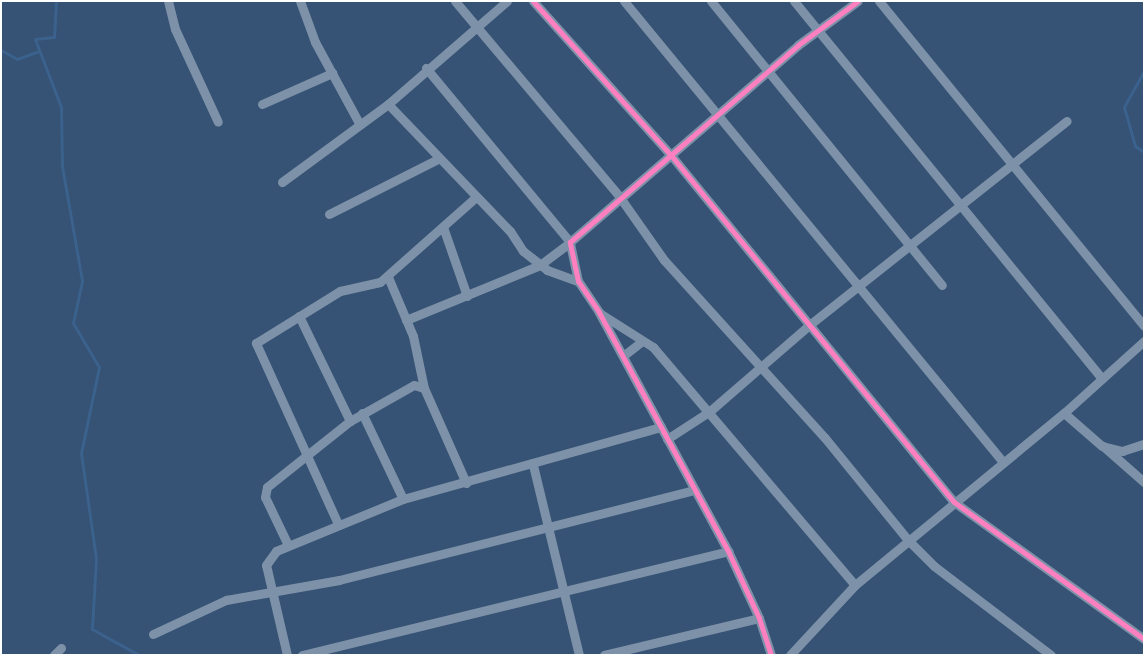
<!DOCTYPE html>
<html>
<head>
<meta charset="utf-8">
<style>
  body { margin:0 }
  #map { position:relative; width:1145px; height:656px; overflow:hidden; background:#365274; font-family:Ubuntu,sans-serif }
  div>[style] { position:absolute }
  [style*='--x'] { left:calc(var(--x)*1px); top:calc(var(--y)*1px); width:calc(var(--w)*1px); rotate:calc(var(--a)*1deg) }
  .stream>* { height:3px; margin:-1.5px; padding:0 1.5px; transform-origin:1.5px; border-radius:1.5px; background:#3b618d }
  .street>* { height:9px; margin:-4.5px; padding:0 4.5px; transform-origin:4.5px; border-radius:4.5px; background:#7d92a8 }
  .cycleway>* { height:5px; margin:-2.5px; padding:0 2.5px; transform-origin:2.5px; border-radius:2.5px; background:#ff80c0 }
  span { translate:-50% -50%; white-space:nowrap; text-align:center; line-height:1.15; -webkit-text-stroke:5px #1b4f8f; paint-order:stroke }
  .frame { position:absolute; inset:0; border:2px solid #fff; pointer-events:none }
</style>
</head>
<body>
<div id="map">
  <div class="stream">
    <i style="--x:56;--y:1;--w:36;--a:93"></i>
    <i style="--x:54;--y:37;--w:19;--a:174"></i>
    <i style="--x:35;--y:39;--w:73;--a:69.1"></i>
    <i style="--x:61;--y:107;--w:59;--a:89"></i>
    <i style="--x:62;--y:166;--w:117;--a:80.1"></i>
    <i style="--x:82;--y:281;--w:43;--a:102.1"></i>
    <i style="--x:73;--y:323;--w:51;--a:59.4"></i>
    <i style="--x:99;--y:367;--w:88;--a:101.8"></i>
    <i style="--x:81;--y:453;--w:107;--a:81.9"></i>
    <i style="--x:96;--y:559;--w:70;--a:93.3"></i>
    <i style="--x:92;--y:629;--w:54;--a:29"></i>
    <i style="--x:1;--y:50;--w:18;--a:29"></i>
    <i style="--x:17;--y:59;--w:23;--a:-20"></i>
    <i style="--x:1144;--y:71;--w:41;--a:119.1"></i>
    <i style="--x:1124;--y:107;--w:41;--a:74.2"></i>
    <i style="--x:1135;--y:146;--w:11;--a:34"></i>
  </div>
  <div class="street">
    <i style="--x:168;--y:1;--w:29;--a:76"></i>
    <i style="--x:175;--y:29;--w:102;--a:65.2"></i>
    <i style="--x:300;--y:1;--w:44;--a:69.9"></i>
    <i style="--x:315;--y:42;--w:94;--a:61.5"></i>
    <i style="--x:455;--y:1;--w:255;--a:49.9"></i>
    <i style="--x:619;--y:196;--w:78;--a:54.9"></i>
    <i style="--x:664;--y:260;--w:240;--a:47.9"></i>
    <i style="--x:825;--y:438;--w:132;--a:50.9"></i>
    <i style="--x:908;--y:540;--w:37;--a:45"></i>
    <i style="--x:934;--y:566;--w:147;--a:37.3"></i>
    <i style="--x:507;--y:1;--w:157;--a:139.1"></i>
    <i style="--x:388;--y:104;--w:176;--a:46.2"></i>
    <i style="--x:510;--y:231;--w:24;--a:57"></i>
    <i style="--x:523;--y:251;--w:31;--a:38"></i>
    <i style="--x:547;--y:270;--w:33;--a:20"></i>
    <i style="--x:533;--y:1;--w:205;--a:48.2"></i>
    <i style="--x:670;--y:154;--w:449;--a:50.8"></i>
    <i style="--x:954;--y:502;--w:234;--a:35.8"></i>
    <i style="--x:624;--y:1;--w:597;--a:50.58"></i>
    <i style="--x:711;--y:1;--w:366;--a:50.9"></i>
    <i style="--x:794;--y:1;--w:487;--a:50.8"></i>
    <i style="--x:879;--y:1;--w:419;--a:50.8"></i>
    <i style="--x:262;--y:104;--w:77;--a:-23.9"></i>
    <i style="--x:282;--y:182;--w:132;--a:-36.3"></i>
    <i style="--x:329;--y:214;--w:122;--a:-26.8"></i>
    <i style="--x:443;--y:227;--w:73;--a:70.8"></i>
    <i style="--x:388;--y:277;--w:64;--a:67"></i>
    <i style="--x:413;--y:336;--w:53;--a:78.1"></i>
    <i style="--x:601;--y:314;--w:62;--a:32.4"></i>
    <i style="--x:653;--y:347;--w:312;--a:49.7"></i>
    <i style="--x:299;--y:316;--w:117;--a:64.1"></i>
    <i style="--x:406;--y:320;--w:145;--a:-22.3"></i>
    <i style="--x:540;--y:265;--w:38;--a:-37"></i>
    <i style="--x:570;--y:242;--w:226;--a:-129.6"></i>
    <i style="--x:623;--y:356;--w:24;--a:-38"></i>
    <i style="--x:362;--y:413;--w:95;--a:64.5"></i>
    <i style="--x:1064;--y:413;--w:50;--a:41"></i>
    <i style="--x:1102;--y:446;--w:21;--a:14"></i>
    <i style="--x:1122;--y:451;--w:23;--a:-18"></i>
    <i style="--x:667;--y:439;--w:51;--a:-33.1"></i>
    <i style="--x:710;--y:411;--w:130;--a:-40.9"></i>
    <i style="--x:808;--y:326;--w:330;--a:-38.4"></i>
    <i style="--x:1103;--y:446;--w:55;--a:41.3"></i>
    <i style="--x:533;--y:465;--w:195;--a:76.4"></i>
    <i style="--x:338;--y:524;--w:199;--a:-114.4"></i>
    <i style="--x:256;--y:343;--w:99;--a:-31.8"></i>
    <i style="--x:340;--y:291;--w:41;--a:-12.7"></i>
    <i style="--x:380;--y:282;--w:128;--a:-41.5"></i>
    <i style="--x:288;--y:545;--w:53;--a:-115.6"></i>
    <i style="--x:265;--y:497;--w:10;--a:-79"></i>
    <i style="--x:267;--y:487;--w:106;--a:-38.5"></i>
    <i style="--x:350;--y:421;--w:73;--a:-29.4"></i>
    <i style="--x:414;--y:385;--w:10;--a:17"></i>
    <i style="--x:424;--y:388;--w:104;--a:66.1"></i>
    <i style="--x:153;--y:634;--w:81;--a:-25"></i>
    <i style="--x:226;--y:600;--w:115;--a:-10"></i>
    <i style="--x:339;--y:580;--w:367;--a:-14.2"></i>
    <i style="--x:54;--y:655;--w:10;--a:-45"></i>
    <i style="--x:287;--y:655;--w:92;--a:-103.1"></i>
    <i style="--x:266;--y:565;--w:17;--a:-54"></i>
    <i style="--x:276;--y:551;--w:137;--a:-22.3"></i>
    <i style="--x:403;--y:499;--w:268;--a:-15.6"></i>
    <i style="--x:302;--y:655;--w:439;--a:-13.7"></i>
    <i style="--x:604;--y:655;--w:159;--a:-13.4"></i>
    <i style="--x:771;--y:655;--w:39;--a:-108"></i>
    <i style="--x:759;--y:618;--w:74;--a:-114.8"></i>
    <i style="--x:728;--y:551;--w:272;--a:-118.4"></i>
    <i style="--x:599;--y:312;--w:37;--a:-124"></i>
    <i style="--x:578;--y:281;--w:40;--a:-102"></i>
    <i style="--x:570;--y:242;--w:301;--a:-40.8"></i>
    <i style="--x:798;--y:45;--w:74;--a:-36.3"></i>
    <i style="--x:790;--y:655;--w:96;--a:-47.1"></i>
    <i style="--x:855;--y:585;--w:271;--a:-39.5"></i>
    <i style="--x:1064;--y:413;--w:108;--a:-42"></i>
  </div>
  <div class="cycleway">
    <i style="--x:533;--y:1;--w:205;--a:48.2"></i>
    <i style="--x:670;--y:154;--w:449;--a:50.8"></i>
    <i style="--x:954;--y:502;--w:234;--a:35.8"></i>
    <i style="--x:771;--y:655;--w:39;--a:-108"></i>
    <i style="--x:759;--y:618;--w:74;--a:-114.8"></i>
    <i style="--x:728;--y:551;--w:272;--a:-118.4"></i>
    <i style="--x:599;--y:312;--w:37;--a:-124"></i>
    <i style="--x:578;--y:281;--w:40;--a:-102"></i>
    <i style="--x:570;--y:242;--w:301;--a:-40.8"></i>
    <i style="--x:798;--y:45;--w:74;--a:-36.3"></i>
  </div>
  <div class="frame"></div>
</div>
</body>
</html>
